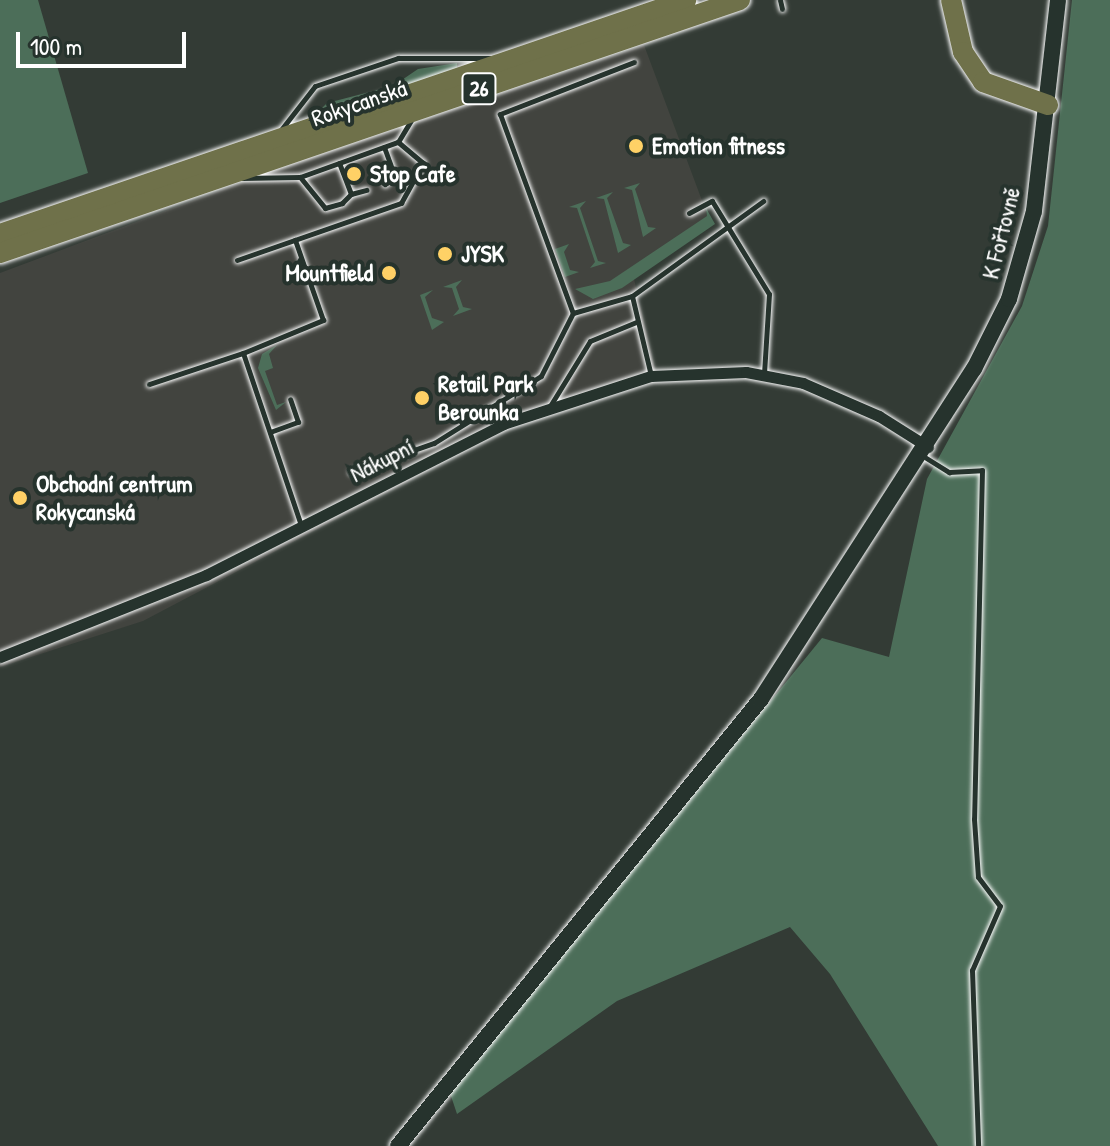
<!DOCTYPE html>
<html>
<head>
<meta charset="utf-8">
<style>
  body { margin:0 }
  #map { position:relative; width:1110px; height:1146px; overflow:hidden; background:#333b35; font-family:"Patrick Hand",sans-serif }
  div>[style] { position:absolute }
  [style*='--x'] { left:calc(var(--x)*1px); top:calc(var(--y)*1px); width:calc(var(--w)*1px); rotate:calc(var(--a)*1deg) }
  .built>* { inset:0; background:#42443f }
  .green>* { inset:0; background:#4c6e59 }
  .roads { filter:drop-shadow(0 0 2px #fff) drop-shadow(0 0 2px #fff) }
  .lane>* { height:5px; margin:-2.5px; padding:0 2.5px; transform-origin:2.5px; border-radius:2.5px; background:#26332d }
  .street>* { height:11px; margin:-5.5px; padding:0 5.5px; transform-origin:5.5px; border-radius:5.5px; background:#26332d }
  .secondary>* { height:16px; margin:-8px; padding:0 8px; transform-origin:8px; border-radius:8px; background:#26332d }
  .highway>* { height:20px; margin:-10px; padding:0 10px; transform-origin:10px; border-radius:10px; background:#6f714a }
  .dots>* { width:22px; height:22px; translate:-50% -50%; box-sizing:border-box; border:4px solid #26332d; border-radius:50% }
  span { translate:-50% -50%; white-space:nowrap; text-align:center; line-height:1.15; -webkit-text-stroke:8px #26332d; paint-order:stroke }
  .shield-label span { padding:2px 6px; background:#26332d; border:2px solid; border-radius:6px; -webkit-text-stroke-width:0 }
  .shield-label { font-size:22px; color:#fff; font-weight:700 }
  .street-label { font-size:24px; color:#fff }
  .poi-label { font-size:24px; color:#fff; font-weight:700 }
  .left { translate:0 -50%; text-align:left }
  .right { translate:-100% -50%; text-align:right }
  .scale { position:absolute; left:16px; top:32px; width:170px; height:36px; box-sizing:border-box; border:4px solid #fff; border-top:0; padding-left:10px; font-size:24px; line-height:28px; white-space:nowrap; color:#fff; -webkit-text-stroke:6px #26332d; paint-order:stroke }
</style>
</head>
<body>
<div id="map">
  <div class="built">
    <i style="clip-path:polygon(644px 45px,710px 222px,633px 275px,658px 381px,528px 418px,143px 621px,0 667px,0 273px,277px 169px)"></i>
  </div>
  <div class="green">
    <i style="clip-path:polygon(0 0,38px 0,88px 173px,0 203px)"></i>
    <i style="clip-path:polygon(1072px 0,1110px 0,1110px 1146px,938px 1146px,830px 974px,790px 927px,617px 1001px,457px 1114px,450px 1093px,822px 638px,889px 657px,927px 479px,1022px 306px,1048px 226px)"></i>
    <i style="clip-path:polygon(457px 63px,457px 69px,313px 117px,327px 103px,393px 86px,418px 69px)"></i>
    <i style="clip-path:polygon(640px 183px,635px 189px,648px 227px,656px 228px,643px 237px,632px 190px,624px 188px)"></i>
    <i style="clip-path:polygon(613px 192px,607px 198px,623px 243px,631px 245px,618px 253px,604px 199px,596px 198px)"></i>
    <i style="clip-path:polygon(586px 201px,580px 208px,598px 261px,606px 263px,590px 268px,595px 262px,577px 208px,569px 207px)"></i>
    <i style="clip-path:polygon(706px 208px,715px 224px,622px 288px,593px 299px,575px 289px,610px 281px,707px 216px)"></i>
    <i style="clip-path:polygon(569px 244px,564px 252px,570px 270px,579px 272px,565px 277px,555px 249px)"></i>
    <i style="clip-path:polygon(462px 280px,456px 287px,463px 307px,472px 309px,453px 316px,459px 309px,452px 288px,443px 287px)"></i>
    <i style="clip-path:polygon(433px 290px,425px 297px,432px 318px,444px 322px,432px 330px,420px 295px)"></i>
    <i style="clip-path:polygon(277px 345px,269px 354px,273px 368px,265px 371px,277px 405px,286px 402px,276px 410px,258px 368px,262px 354px)"></i>
  </div>
  <div class="roads">
    <div class="lane">
      <i style="--x:780;--y:0;--w:9;--a:77"></i>
      <i style="--x:634;--y:62;--w:144;--a:158.8"></i>
      <i style="--x:500;--y:114;--w:212;--a:69.9"></i>
      <i style="--x:573;--y:313;--w:61;--a:-16.1"></i>
      <i style="--x:632;--y:296;--w:162;--a:-35.9"></i>
      <i style="--x:280;--y:131;--w:57;--a:-52.1"></i>
      <i style="--x:315;--y:86;--w:88;--a:-18.6"></i>
      <i style="--x:398;--y:58;--w:93;--a:0"></i>
      <i style="--x:384;--y:147;--w:30;--a:70"></i>
      <i style="--x:394;--y:175;--w:13;--a:135"></i>
      <i style="--x:300;--y:177;--w:40;--a:51"></i>
      <i style="--x:325;--y:208;--w:18;--a:-16"></i>
      <i style="--x:342;--y:203;--w:13;--a:-45"></i>
      <i style="--x:351;--y:194;--w:33;--a:-111"></i>
      <i style="--x:242;--y:178;--w:58;--a:-1"></i>
      <i style="--x:300;--y:177;--w:104;--a:-19.7"></i>
      <i style="--x:398;--y:142;--w:27;--a:-59"></i>
      <i style="--x:351;--y:194;--w:16;--a:-15"></i>
      <i style="--x:689;--y:213;--w:26;--a:-28"></i>
      <i style="--x:712;--y:201;--w:109;--a:58.5"></i>
      <i style="--x:769;--y:294;--w:80;--a:93.6"></i>
      <i style="--x:237;--y:260;--w:174;--a:-19.2"></i>
      <i style="--x:401;--y:203;--w:46;--a:-61.2"></i>
      <i style="--x:423;--y:163;--w:33;--a:-140"></i>
      <i style="--x:632;--y:296;--w:82;--a:76.6"></i>
      <i style="--x:243;--y:353;--w:87;--a:-22.4"></i>
      <i style="--x:323;--y:320;--w:85;--a:-109.3"></i>
      <i style="--x:149;--y:384;--w:99;--a:-18.3"></i>
      <i style="--x:243;--y:353;--w:182;--a:71.4"></i>
      <i style="--x:550;--y:406;--w:76;--a:-58.4"></i>
      <i style="--x:590;--y:341;--w:50;--a:-22.4"></i>
      <i style="--x:270;--y:432;--w:30;--a:-20"></i>
      <i style="--x:298;--y:422;--w:24;--a:-109"></i>
      <i style="--x:923;--y:456;--w:31;--a:32"></i>
      <i style="--x:949;--y:472;--w:33;--a:-3"></i>
      <i style="--x:982;--y:470;--w:349;--a:91.3"></i>
      <i style="--x:974;--y:819;--w:58;--a:86.1"></i>
      <i style="--x:978;--y:877;--w:36;--a:53"></i>
      <i style="--x:1000;--y:906;--w:70;--a:113.6"></i>
      <i style="--x:972;--y:970;--w:176;--a:88"></i>
      <i style="--x:351;--y:472;--w:88;--a:-19.3"></i>
      <i style="--x:434;--y:443;--w:126;--a:-32.1"></i>
      <i style="--x:541;--y:376;--w:71;--a:-63.1"></i>
    </div>
    <div class="street">
      <i style="--x:0;--y:657;--w:222;--a:-21.7"></i>
      <i style="--x:206;--y:575;--w:333;--a:-26.9"></i>
      <i style="--x:503;--y:424;--w:156;--a:-18"></i>
      <i style="--x:651;--y:376;--w:95;--a:-2.4"></i>
      <i style="--x:746;--y:372;--w:58;--a:10.9"></i>
      <i style="--x:803;--y:383;--w:83;--a:23.5"></i>
      <i style="--x:879;--y:416;--w:58;--a:32.3"></i>
    </div>
    <div class="secondary">
      <i style="--x:398;--y:1146;--w:576;--a:-50.92"></i>
      <i style="--x:761;--y:699;--w:393;--a:-57.2"></i>
      <i style="--x:974;--y:369;--w:78;--a:-63.4"></i>
      <i style="--x:1009;--y:299;--w:91;--a:-74.1"></i>
      <i style="--x:1034;--y:211;--w:212;--a:-83.5"></i>
    </div>
    <div class="highway">
      <i style="--x:951;--y:0;--w:53;--a:77"></i>
      <i style="--x:963;--y:52;--w:36;--a:56"></i>
      <i style="--x:983;--y:82;--w:69;--a:19.5"></i>
      <i style="--x:0;--y:234;--w:725;--a:-18.83"></i>
      <i style="--x:0;--y:253;--w:782;--a:-18.88"></i>
    </div>
  </div>
  <div class="dots">
    <i style="left:636px;top:146px;background:#ffd166"></i>
    <i style="left:354px;top:174px;background:#ffd166"></i>
    <i style="left:445px;top:254px;background:#ffd166"></i>
    <i style="left:389px;top:273px;background:#ffd166"></i>
    <i style="left:422px;top:398px;background:#ffd166"></i>
    <i style="left:20px;top:498px;background:#ffd166"></i>
  </div>
  <div class="shield-label">
    <span style="left:479px;top:89px">26</span>
  </div>
  <div class="street-label">
    <span style="left:359px;top:103px;rotate:-19deg">Rokycanská</span>
    <span style="left:1001px;top:233px;rotate:-76deg">K Fořtovně</span>
    <span style="left:382px;top:460px;rotate:-27deg">Nákupní</span>
  </div>
  <div class="poi-label">
    <span class="left" style="left:652px;top:146px">Emotion fitness</span>
    <span class="left" style="left:370px;top:174px">Stop Cafe</span>
    <span class="left" style="left:461px;top:254px">JYSK</span>
    <span class="right" style="left:373px;top:273px">Mountfield</span>
    <span class="left" style="left:438px;top:398px">Retail Park<br>Berounka</span>
    <span class="left" style="left:36px;top:498px">Obchodní centrum<br>Rokycanská</span>
  </div>
  <div class="scale">100 m</div>
</div>
</body>
</html>
